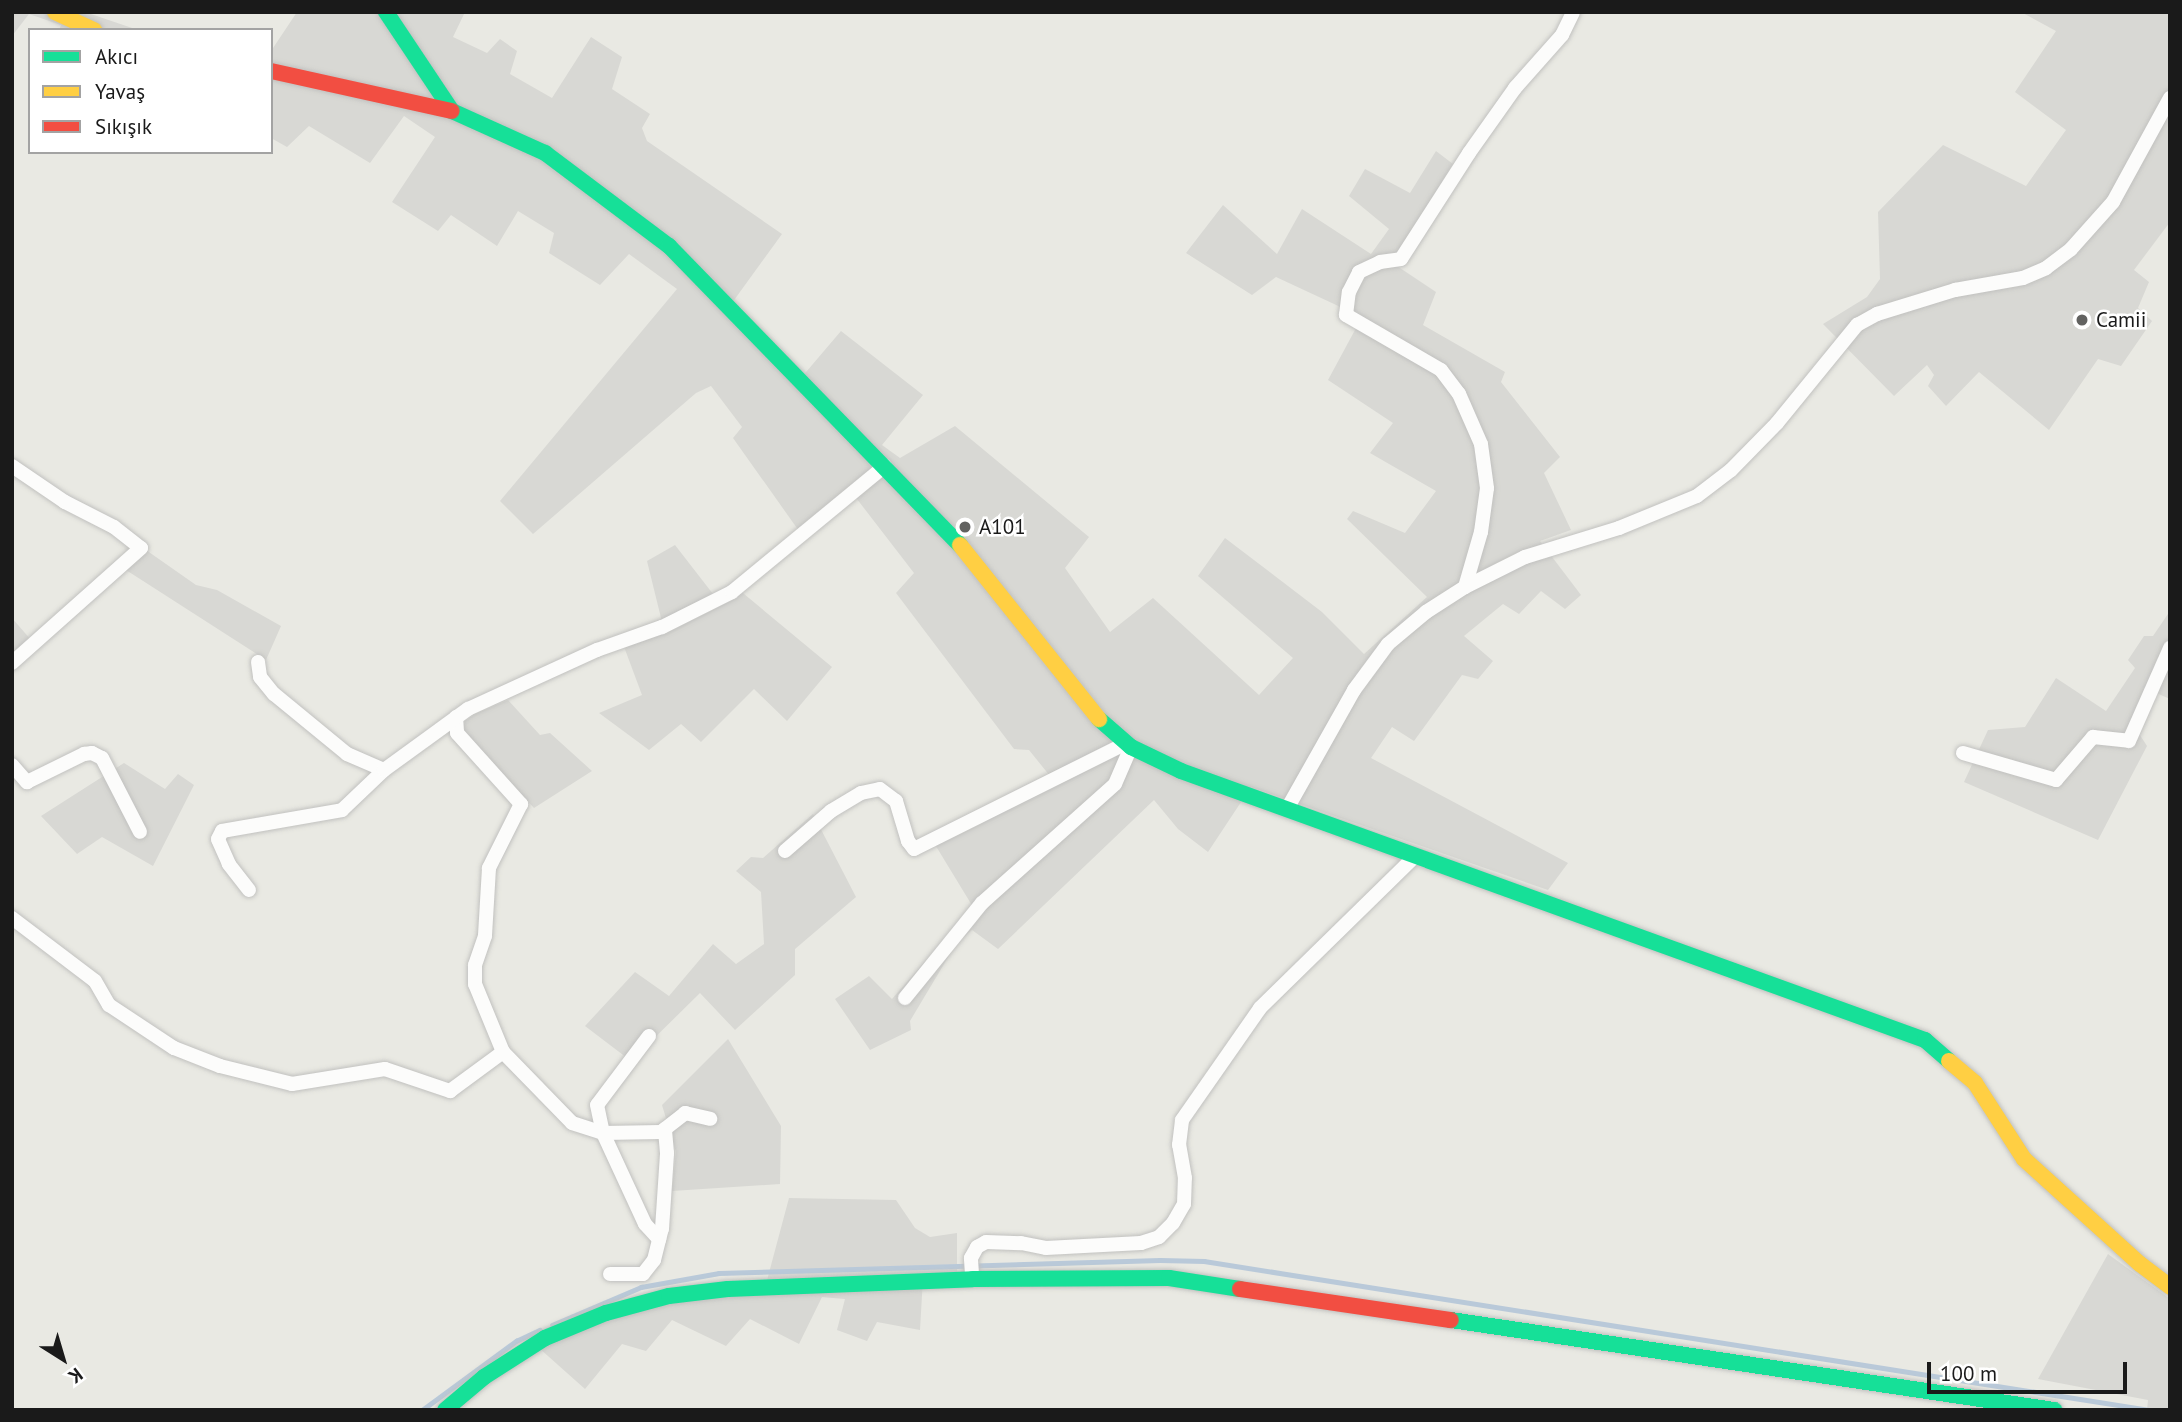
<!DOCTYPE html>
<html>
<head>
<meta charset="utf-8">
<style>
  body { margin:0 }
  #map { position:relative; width:2182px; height:1422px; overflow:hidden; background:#e9e9e3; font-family:"PT Sans",sans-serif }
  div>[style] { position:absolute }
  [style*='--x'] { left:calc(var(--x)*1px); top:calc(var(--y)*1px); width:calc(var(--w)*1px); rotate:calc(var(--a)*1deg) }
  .residential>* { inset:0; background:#d8d8d4 }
  .stream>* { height:4.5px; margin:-2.25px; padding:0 2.25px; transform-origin:2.25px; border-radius:2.25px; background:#b9c9d9 }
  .roads { filter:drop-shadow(0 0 2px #c1c1bf) drop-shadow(0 0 2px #c1c1bf) }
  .street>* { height:14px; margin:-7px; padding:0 7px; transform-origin:7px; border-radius:7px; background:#fcfcfb }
  .fast>* { height:16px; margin:-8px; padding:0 8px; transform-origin:8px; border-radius:8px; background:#16e098 }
  .slow>* { height:16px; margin:-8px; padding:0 8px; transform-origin:8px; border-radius:8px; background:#ffcf43 }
  .jam>* { height:16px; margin:-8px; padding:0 8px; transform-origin:8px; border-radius:8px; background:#f24e42 }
  .dots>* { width:19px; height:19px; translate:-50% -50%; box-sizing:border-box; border:4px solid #fff; border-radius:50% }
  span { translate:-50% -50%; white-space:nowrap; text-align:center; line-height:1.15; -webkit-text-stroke:5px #fff; paint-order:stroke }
  .poi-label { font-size:21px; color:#1a1a1a }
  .left { translate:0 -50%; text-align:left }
  .frame { position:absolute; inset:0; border:14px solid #1a1a1a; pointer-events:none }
  .legend { position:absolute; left:28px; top:28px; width:245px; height:126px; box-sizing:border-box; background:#fff; border:2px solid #a3a3a3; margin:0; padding:9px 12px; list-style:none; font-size:21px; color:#1a1a1a }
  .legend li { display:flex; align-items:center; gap:14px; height:35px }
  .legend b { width:35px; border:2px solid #a3a3a3 }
  .north { position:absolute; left:28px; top:1324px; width:70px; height:70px; -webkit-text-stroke:5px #fff; paint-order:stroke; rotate:143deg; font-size:19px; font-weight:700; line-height:28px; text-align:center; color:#1a1a1a }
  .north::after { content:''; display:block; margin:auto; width:24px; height:32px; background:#1a1a1a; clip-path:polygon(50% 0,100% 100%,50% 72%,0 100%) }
  .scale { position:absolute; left:1927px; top:1362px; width:200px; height:32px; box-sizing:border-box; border:4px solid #1a1a1a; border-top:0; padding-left:9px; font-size:21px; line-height:24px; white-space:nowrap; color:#1a1a1a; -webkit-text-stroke:5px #fff; paint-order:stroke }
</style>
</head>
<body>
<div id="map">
  <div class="residential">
    <i style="clip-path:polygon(12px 12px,85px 12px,138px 30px,59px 30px,61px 25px,29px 14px,12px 36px)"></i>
    <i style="clip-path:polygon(297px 12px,465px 12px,453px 37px,487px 53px,500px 39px,517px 51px,510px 74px,552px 98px,591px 37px,622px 57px,612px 89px,650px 114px,642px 128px,647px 141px,782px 234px,724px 314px,795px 385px,841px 331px,923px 395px,882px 445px,900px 458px,955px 426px,1089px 537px,1065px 568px,1110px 632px,1153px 598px,1259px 695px,1293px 658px,1198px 576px,1225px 538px,1322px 612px,1364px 654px,1427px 597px,1347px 519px,1353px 511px,1405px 533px,1436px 491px,1370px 453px,1393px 423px,1328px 380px,1362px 317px,1276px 277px,1252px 295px,1186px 253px,1223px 205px,1277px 254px,1302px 209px,1371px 254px,1389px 229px,1349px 196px,1365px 169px,1410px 193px,1436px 151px,1453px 164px,1398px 252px,1397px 266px,1436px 292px,1423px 325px,1505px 372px,1501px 382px,1560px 457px,1544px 473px,1571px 530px,1540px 541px,1581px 595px,1565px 609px,1541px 591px,1519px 614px,1503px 604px,1464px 636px,1493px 661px,1478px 679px,1462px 675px,1414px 741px,1392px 727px,1371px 758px,1568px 863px,1548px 890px,1251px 787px,1208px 852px,1178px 829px,1154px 800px,998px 949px,972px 930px,956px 944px,910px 1021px,911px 1030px,870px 1050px,835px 999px,869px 976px,892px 999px,973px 907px,931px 838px,1050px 776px,1029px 750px,1014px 749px,896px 593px,914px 573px,850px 490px,799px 531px,733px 438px,742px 427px,711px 386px,696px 393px,533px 534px,500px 501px,677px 289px,629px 254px,600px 285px,549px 253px,554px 233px,518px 211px,497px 246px,451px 215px,438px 231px,392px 202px,435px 137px,404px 116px,370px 163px,309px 126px,287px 147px,271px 138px,271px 51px)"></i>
    <i style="clip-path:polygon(2021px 12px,2170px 12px,2170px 222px,2134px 270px,2149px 282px,2138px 308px,2152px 321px,2121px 366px,2098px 359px,2049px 430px,1979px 372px,1946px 406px,1928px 386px,1934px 375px,1927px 365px,1894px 396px,1823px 324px,1867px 297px,1880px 279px,1878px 212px,1943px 145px,2026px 186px,2066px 130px,2015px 92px,2056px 31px)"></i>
    <i style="clip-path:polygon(675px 545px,713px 594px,732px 584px,832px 667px,787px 721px,754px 689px,701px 742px,681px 724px,649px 750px,599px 713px,642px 695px,620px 636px,662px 622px,647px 561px)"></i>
    <i style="clip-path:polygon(146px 550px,196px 585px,217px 590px,281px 626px,266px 660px,126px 570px)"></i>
    <i style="clip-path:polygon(2170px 611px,2170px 699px,2154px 692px,2136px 729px,2147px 746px,2098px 840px,1964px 782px,1988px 730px,2025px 727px,2056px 678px,2106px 711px,2135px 668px,2128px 660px,2144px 636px,2153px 636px)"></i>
    <i style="clip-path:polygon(12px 618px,31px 640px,12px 656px)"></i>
    <i style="clip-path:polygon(508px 700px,540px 735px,550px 733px,592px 771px,534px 808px,462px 731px,465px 721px,475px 714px)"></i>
    <i style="clip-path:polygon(124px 763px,165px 789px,178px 774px,194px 785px,153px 866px,102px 837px,77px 854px,41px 816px)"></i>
    <i style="clip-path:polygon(813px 814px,856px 897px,795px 949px,795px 975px,735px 1030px,700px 993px,631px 1061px,585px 1026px,635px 972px,669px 996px,713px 944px,736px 964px,764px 944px,761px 892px,736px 871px,751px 857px,763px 858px)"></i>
    <i style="clip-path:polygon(728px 1039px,781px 1126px,780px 1184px,672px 1191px,676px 1152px,662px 1105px)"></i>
    <i style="clip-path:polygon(789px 1198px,896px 1200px,915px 1228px,930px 1237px,957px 1233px,957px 1276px,923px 1278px,920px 1330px,877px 1322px,867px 1341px,837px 1330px,845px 1299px,822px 1297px,799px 1344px,750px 1319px,726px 1346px,672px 1320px,646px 1351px,622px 1344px,585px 1389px,530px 1340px,577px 1319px,766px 1284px)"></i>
    <i style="clip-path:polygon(2108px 1254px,2170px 1299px,2170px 1410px,2147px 1410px,2148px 1400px,2038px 1379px)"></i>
  </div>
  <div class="stream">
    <i style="--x:552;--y:1325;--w:97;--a:-23.1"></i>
    <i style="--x:641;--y:1287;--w:79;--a:-10.2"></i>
    <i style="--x:719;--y:1273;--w:441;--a:-1.7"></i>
    <i style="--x:1160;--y:1260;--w:44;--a:1.3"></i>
    <i style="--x:1204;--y:1261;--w:958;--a:8.95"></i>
    <i style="--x:422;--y:1410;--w:117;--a:-36.3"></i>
    <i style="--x:516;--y:1341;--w:26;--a:-25"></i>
  </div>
  <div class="roads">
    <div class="street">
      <i style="--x:12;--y:466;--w:64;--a:34.2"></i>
      <i style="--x:65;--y:502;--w:55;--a:27"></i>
      <i style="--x:114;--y:527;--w:34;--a:38"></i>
      <i style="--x:141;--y:548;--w:173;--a:138.3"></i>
      <i style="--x:1465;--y:587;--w:57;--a:-73.8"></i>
      <i style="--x:1481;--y:532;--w:44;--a:-82.2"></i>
      <i style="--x:1487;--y:488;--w:44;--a:-97.8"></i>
      <i style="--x:1481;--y:444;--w:55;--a:-113.7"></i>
      <i style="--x:1459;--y:394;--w:30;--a:-127"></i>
      <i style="--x:1441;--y:370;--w:110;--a:-149.9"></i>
      <i style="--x:1346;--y:315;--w:23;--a:-83"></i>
      <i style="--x:1349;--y:292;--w:22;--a:-63"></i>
      <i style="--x:1359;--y:272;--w:23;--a:-25"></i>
      <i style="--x:1380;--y:262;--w:21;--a:-8"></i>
      <i style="--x:1401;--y:259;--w:126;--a:-57.3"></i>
      <i style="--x:1469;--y:153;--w:80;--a:-54.7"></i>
      <i style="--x:1515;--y:88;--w:71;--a:-48.4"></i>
      <i style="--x:1562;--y:35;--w:25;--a:-64"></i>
      <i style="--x:258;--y:662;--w:15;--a:82"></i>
      <i style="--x:260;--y:677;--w:22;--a:51"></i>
      <i style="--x:274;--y:694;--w:94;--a:39.4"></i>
      <i style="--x:347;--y:754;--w:40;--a:23.4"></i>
      <i style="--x:456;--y:717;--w:16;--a:86"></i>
      <i style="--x:457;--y:733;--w:96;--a:48"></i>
      <i style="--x:521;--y:804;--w:72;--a:116.6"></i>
      <i style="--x:489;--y:868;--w:68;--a:93.4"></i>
      <i style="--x:485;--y:936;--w:31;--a:109"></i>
      <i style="--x:475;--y:965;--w:19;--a:90"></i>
      <i style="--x:475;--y:984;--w:74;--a:67.6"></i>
      <i style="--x:503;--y:1052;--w:99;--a:45.8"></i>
      <i style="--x:572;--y:1123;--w:33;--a:18"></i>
      <i style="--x:603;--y:1133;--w:58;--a:-1"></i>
      <i style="--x:661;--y:1132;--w:31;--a:-38"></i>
      <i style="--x:685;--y:1113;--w:26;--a:13"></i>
      <i style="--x:1963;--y:753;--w:97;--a:16.2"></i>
      <i style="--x:2056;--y:780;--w:57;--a:-49.3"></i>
      <i style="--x:2093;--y:737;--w:36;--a:6"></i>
      <i style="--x:2129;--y:741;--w:102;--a:-66.2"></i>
      <i style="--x:12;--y:765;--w:23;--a:49"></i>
      <i style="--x:27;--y:782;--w:64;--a:-26.2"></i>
      <i style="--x:84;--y:754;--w:8;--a:-7"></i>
      <i style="--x:92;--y:753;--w:11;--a:27"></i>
      <i style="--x:102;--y:758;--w:83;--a:62.8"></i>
      <i style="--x:1287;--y:809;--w:137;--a:-60.6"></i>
      <i style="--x:1354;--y:690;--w:57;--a:-53.5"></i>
      <i style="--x:1388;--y:644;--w:50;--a:-40.1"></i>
      <i style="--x:1426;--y:612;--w:46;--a:-32.7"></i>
      <i style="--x:1465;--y:587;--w:67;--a:-26.6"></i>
      <i style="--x:1525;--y:557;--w:98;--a:-17.1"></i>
      <i style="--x:1619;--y:528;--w:84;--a:-22.3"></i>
      <i style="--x:1697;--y:496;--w:43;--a:-37.4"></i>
      <i style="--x:1731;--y:470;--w:66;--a:-45.6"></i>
      <i style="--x:1777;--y:423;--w:127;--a:-50.8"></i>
      <i style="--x:1857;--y:325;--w:23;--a:-29"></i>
      <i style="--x:1877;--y:314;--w:82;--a:-17.1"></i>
      <i style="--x:1955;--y:290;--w:69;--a:-10"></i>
      <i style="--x:2023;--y:278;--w:25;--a:-23"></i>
      <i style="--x:2046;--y:268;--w:31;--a:-37"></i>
      <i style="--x:2071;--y:249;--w:63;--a:-48.2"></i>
      <i style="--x:2113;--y:202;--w:119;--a:-61.3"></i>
      <i style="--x:785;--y:851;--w:61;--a:-41"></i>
      <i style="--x:831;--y:811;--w:35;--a:-31"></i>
      <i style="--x:861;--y:793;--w:19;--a:-12"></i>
      <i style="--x:880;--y:789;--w:20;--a:37"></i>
      <i style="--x:896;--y:801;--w:42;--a:73.3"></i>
      <i style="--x:908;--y:841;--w:10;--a:53"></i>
      <i style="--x:914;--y:849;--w:238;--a:-26.5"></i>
      <i style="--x:249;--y:890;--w:33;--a:-128"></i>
      <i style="--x:229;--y:864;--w:27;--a:-114"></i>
      <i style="--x:218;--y:839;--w:9;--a:-63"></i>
      <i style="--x:222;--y:831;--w:122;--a:-9.9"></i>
      <i style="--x:342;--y:810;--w:58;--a:-43.6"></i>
      <i style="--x:384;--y:770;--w:104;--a:-36"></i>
      <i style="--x:468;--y:709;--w:142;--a:-24.6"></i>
      <i style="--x:597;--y:650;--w:69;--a:-19.5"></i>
      <i style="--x:662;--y:627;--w:78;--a:-26.6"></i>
      <i style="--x:732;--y:592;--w:198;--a:-39.5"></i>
      <i style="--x:12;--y:918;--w:104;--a:37.2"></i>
      <i style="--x:95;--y:981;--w:28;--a:60"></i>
      <i style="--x:109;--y:1005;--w:78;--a:33.5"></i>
      <i style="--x:174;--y:1048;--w:49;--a:21.4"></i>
      <i style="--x:220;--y:1066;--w:74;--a:14"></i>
      <i style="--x:292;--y:1084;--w:94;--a:-9.2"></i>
      <i style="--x:385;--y:1069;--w:69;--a:18.7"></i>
      <i style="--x:450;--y:1091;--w:66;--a:-36.3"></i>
      <i style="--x:905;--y:998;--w:122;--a:-51"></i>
      <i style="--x:982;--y:903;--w:178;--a:-41.8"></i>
      <i style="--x:1115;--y:784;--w:40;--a:-66.6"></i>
      <i style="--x:649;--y:1036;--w:86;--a:127"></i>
      <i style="--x:597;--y:1105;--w:29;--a:78"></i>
      <i style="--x:603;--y:1133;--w:100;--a:65.2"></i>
      <i style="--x:645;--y:1224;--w:21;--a:47"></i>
      <i style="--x:610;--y:1274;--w:33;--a:0"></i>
      <i style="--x:643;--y:1274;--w:18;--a:-52"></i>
      <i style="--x:654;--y:1260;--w:32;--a:-76"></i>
      <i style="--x:662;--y:1229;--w:76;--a:-86.2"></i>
      <i style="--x:667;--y:1153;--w:24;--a:-95"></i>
      <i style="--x:972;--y:1274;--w:16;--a:-94"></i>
      <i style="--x:971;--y:1258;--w:13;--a:-61"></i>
      <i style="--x:977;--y:1247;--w:10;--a:-29"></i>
      <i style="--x:986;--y:1242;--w:35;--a:2"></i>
      <i style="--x:1021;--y:1243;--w:25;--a:11"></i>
      <i style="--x:1046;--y:1248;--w:95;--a:-3"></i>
      <i style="--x:1141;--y:1243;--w:19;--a:-18"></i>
      <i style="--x:1159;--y:1237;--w:20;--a:-45"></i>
      <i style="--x:1173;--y:1223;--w:22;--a:-60"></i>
      <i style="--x:1184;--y:1204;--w:26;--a:-88"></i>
      <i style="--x:1185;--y:1178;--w:34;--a:-100"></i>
      <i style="--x:1179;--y:1145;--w:25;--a:-83"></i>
      <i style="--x:1182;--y:1120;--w:136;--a:-55.1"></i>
      <i style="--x:1260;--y:1008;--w:217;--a:-44.4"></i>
    </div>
    <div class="fast">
      <i style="--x:386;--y:12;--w:119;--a:56.3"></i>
      <i style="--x:452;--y:111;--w:102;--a:24.3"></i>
      <i style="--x:545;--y:153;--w:155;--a:36.9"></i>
      <i style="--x:669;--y:246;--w:417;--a:45.8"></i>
      <i style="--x:1099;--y:719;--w:43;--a:41.2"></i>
      <i style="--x:1131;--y:747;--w:55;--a:25.6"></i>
      <i style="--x:1181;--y:771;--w:791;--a:19.88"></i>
      <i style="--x:1925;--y:1040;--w:32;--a:41"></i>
      <i style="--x:1451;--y:1320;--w:610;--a:8.49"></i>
      <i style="--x:445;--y:1410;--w:51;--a:-40.2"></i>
      <i style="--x:484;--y:1377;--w:72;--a:-32.6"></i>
      <i style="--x:545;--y:1338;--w:66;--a:-22.3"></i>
      <i style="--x:606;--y:1313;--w:65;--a:-15.1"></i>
      <i style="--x:669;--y:1296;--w:59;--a:-6.8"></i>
      <i style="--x:728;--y:1289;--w:245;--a:-2.3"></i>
      <i style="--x:973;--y:1279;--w:196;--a:-0.3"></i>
      <i style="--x:1169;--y:1278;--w:72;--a:8.8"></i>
    </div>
    <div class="slow">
      <i style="--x:55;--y:12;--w:43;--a:24.8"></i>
      <i style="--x:960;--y:545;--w:223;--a:51.4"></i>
      <i style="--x:1949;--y:1061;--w:34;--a:40"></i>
      <i style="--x:1975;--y:1083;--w:90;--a:57.2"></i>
      <i style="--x:2024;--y:1159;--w:156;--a:42.2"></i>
      <i style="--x:2140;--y:1264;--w:38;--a:37"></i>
    </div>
    <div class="jam">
      <i style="--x:271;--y:71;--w:185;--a:12.5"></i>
      <i style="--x:1240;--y:1289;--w:213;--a:8.4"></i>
    </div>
  </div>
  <div class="dots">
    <i style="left:2082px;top:320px;background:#626260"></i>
    <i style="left:965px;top:527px;background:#626260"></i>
  </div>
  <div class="poi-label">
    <span class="left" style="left:2096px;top:320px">Camii</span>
    <span class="left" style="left:979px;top:527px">A101</span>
  </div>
  <div class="frame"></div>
  <ul class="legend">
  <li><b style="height:9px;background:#16e098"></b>Akıcı</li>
  <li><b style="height:9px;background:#ffcf43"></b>Yavaş</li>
  <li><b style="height:9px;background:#f24e42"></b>Sıkışık</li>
  </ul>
  <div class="north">K</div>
  <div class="scale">100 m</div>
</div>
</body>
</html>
